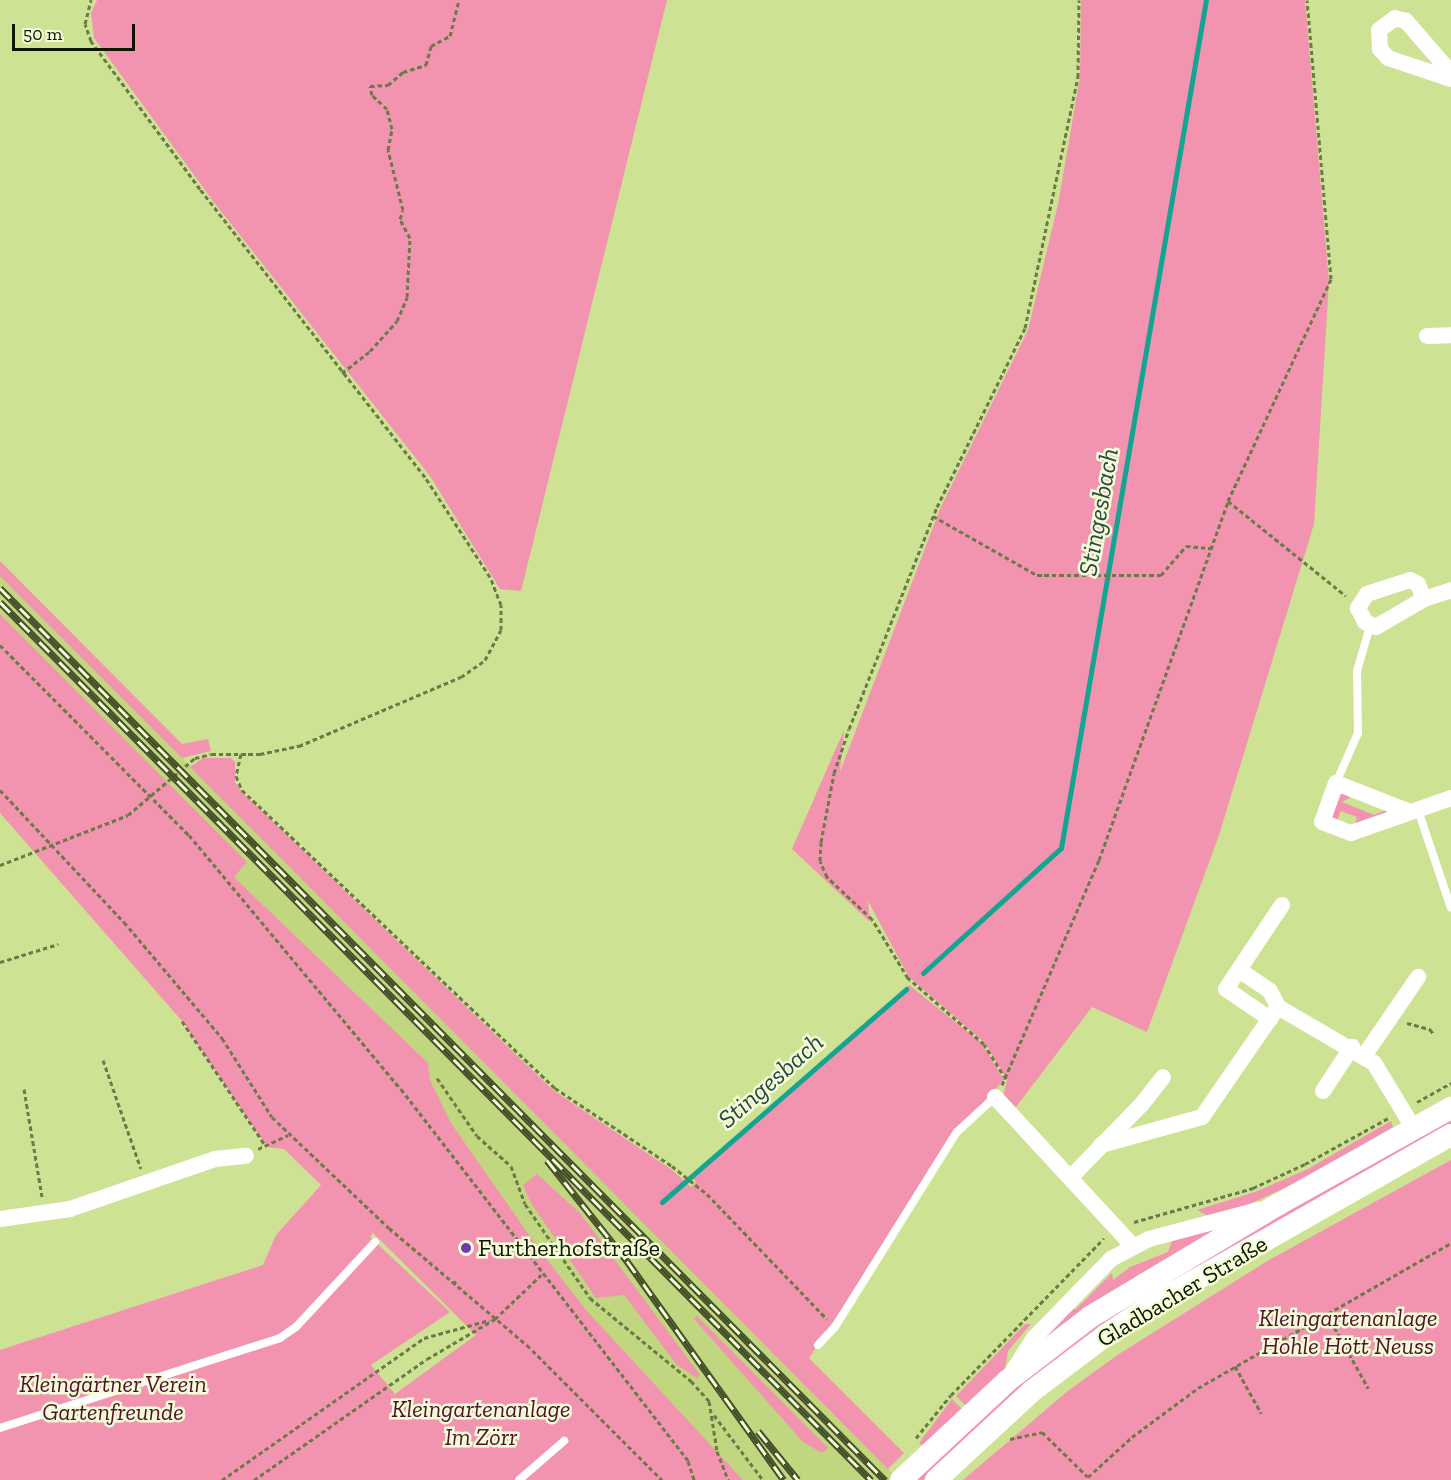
<!DOCTYPE html>
<html>
<head>
<meta charset="utf-8">
<style>
  body { margin:0 }
  #map { position:relative; width:1451px; height:1480px; overflow:hidden; background:#cee294; font-family:"Zilla Slab",serif }
  div>[style] { position:absolute }
  [style*='--x'] { left:calc(var(--x)*1px); top:calc(var(--y)*1px); width:calc(var(--w)*1px); rotate:calc(var(--a)*1deg) }
  .built>* { inset:0; background:#c0d67f }
  .green>* { inset:0; background:#f293b0 }
  .stream>* { height:5px; margin:-2.5px; padding:0 2.5px; transform-origin:2.5px; border-radius:2.5px; background:#14a592 }
  .path>* { height:3px; margin-top:-1.5px; transform-origin:0; background:repeating-linear-gradient(90deg,#6c7948 0 4.5px,transparent 0 7.5px) }
  .lane>* { height:8px; margin:-4px; padding:0 4px; transform-origin:4px; border-radius:4px; background:#fff }
  .street>* { height:16px; margin:-8px; padding:0 8px; transform-origin:8px; border-radius:8px; background:#fff }
  .secondary>* { height:22px; margin:-11px; padding:0 11px; transform-origin:11px; border-radius:11px; background:#fff }
  .rail>* { height:7px; margin-top:-3.5px; transform-origin:0; background:repeating-linear-gradient(90deg,#f3fed8 0 14px,#444e29 0 28px); box-sizing:border-box; border-block:2px solid #444e29 }
  .dots>* { width:16px; height:16px; translate:-50% -50%; box-sizing:border-box; border:3px solid #f3fed8; border-radius:50% }
  span { translate:-50% -50%; white-space:nowrap; text-align:center; line-height:1.15; -webkit-text-stroke:5px #f3fed8; paint-order:stroke }
  .poi-label { font-size:24px; color:#101600 }
  .left { translate:0 -50%; text-align:left }
  .street-label { font-size:24px; color:#101600 }
  .park-label { font-size:24px; color:#540f2c; font-style:italic }
  .water-label { font-size:26px; color:#2b4741; font-style:italic }
  .scale { position:absolute; left:12px; top:24px; width:123px; height:27px; box-sizing:border-box; border:3px solid #101600; border-top:0; padding-left:8px; font-size:18px; line-height:21px; white-space:nowrap; color:#101600; -webkit-text-stroke:4px #f3fed8; paint-order:stroke }
</style>
</head>
<body>
<div id="map">
  <div class="built">
    <i style="clip-path:polygon(0 576px,182px 758px,899px 1480px,743px 1480px,586px 1310px,539px 1249px,451px 1123px,430px 1080px,428px 1063px,233px 876px,247px 862px,0 614px)"></i>
  </div>
  <div class="green">
    <i style="clip-path:polygon(97px 0,667px 0,521px 591px,500px 589px,430px 476px,213px 201px,94px 38px,91px 13px)"></i>
    <i style="clip-path:polygon(1081px 0,1305px 0,1329px 282px,1314px 524px,1219px 835px,1147px 1032px,1092px 1007px,1013px 1111px,1002px 1100px,1007px 1080px,985px 1043px,909px 977px,868px 901px,870px 922px,792px 849px,844px 730px,840px 772px,940px 509px,1028px 330px,1058px 204px,1080px 77px)"></i>
    <i style="clip-path:polygon(0 561px,182px 744px,208px 739px,211px 751px,182px 758px,0 576px)"></i>
    <i style="clip-path:polygon(evenodd,0 614px,247px 862px,234px 877px,428px 1063px,430px 1080px,451px 1123px,539px 1249px,586px 1310px,743px 1480px,0 1480px,0 1350px,263px 1265px,276px 1235px,321px 1185px,284px 1149px,267px 1147px,182px 1021px,0 813px,0 614px,373px 1233px,476px 1335px,395px 1394px,371px 1365px,450px 1312px,370px 1237px,373px 1233px)"></i>
    <i style="clip-path:polygon(203px 758px,231px 758px,235px 762px,235px 782px,242px 792px,553px 1090px,672px 1170px,691px 1187px,696px 1182px,693px 1178px,909px 985px,983px 1044px,1004px 1080px,966px 1121px,809px 1358px,904px 1453px,888px 1469px,190px 767px)"></i>
    <i style="clip-path:polygon(1341px 794px,1354px 795px,1342px 802px,1374px 815px,1388px 809px,1391px 811px,1354px 827px,1357px 817px,1341px 811px,1337px 821px,1332px 817px)"></i>
    <i style="clip-path:polygon(1451px 1115px,1451px 1128px,980px 1425px,923px 1480px,914px 1480px,1024px 1377px,1105px 1317px)"></i>
    <i style="clip-path:polygon(1391px 1121px,1393px 1127px,1308px 1177px,1252px 1203px,1212px 1218px,1197px 1210px,1255px 1192px,1306px 1170px)"></i>
    <i style="clip-path:polygon(1451px 1160px,1451px 1480px,963px 1480px,1069px 1390px,1119px 1354px,1269px 1260px)"></i>
    <i style="clip-path:polygon(537px 1174px,580px 1213px,700px 1375px,697px 1378px,677px 1365px,624px 1295px,596px 1298px,531px 1203px,523px 1185px)"></i>
    <i style="clip-path:polygon(1226px 1224px,1138px 1275px,1038px 1343px,1067px 1310px,1076px 1309px,1112px 1273px,1113px 1280px,1130px 1267px,1168px 1252px,1173px 1238px)"></i>
    <i style="clip-path:polygon(697px 1316px,828px 1448px,822px 1453px,803px 1442px,694px 1319px)"></i>
    <i style="clip-path:polygon(1025px 1324px,1031px 1324px,1008px 1351px,1005px 1369px,966px 1406px,956px 1396px)"></i>
    <i style="clip-path:polygon(952px 1399px,962px 1409px,923px 1446px,919px 1443px)"></i>
  </div>
  <div class="stream">
    <i style="--x:923;--y:973;--w:186;--a:-42.2"></i>
    <i style="--x:1061;--y:848;--w:860;--a:-80.3"></i>
    <i style="--x:662;--y:1202;--w:324;--a:-41.1"></i>
  </div>
  <div class="path">
    <i style="--x:342;--y:373;--w:36;--a:-38"></i>
    <i style="--x:370;--y:351;--w:40;--a:-48"></i>
    <i style="--x:397;--y:321;--w:26;--a:-67"></i>
    <i style="--x:407;--y:297;--w:59;--a:-87.1"></i>
    <i style="--x:410;--y:238;--w:21;--a:-118"></i>
    <i style="--x:400;--y:219;--w:9;--a:-72"></i>
    <i style="--x:403;--y:210;--w:62;--a:-104"></i>
    <i style="--x:388;--y:150;--w:21;--a:-79"></i>
    <i style="--x:392;--y:129;--w:21;--a:-104"></i>
    <i style="--x:387;--y:109;--w:21;--a:-137"></i>
    <i style="--x:372;--y:95;--w:9;--a:-103"></i>
    <i style="--x:370;--y:86;--w:18;--a:-3"></i>
    <i style="--x:388;--y:85;--w:20;--a:-41"></i>
    <i style="--x:403;--y:72;--w:24;--a:-17"></i>
    <i style="--x:426;--y:65;--w:20;--a:-75"></i>
    <i style="--x:431;--y:46;--w:21;--a:-28"></i>
    <i style="--x:450;--y:36;--w:37;--a:-76"></i>
    <i style="--x:1228;--y:501;--w:151;--a:38.8"></i>
    <i style="--x:933;--y:516;--w:120;--a:29.6"></i>
    <i style="--x:1037;--y:575;--w:124;--a:0"></i>
    <i style="--x:1161;--y:575;--w:38;--a:-49"></i>
    <i style="--x:1186;--y:546;--w:25;--a:5"></i>
    <i style="--x:0;--y:645;--w:268;--a:45.2"></i>
    <i style="--x:189;--y:835;--w:331;--a:50.2"></i>
    <i style="--x:401;--y:1089;--w:470;--a:52.3"></i>
    <i style="--x:688;--y:1461;--w:20;--a:72"></i>
    <i style="--x:241;--y:754;--w:23;--a:103"></i>
    <i style="--x:236;--y:776;--w:15;--a:67"></i>
    <i style="--x:242;--y:790;--w:432;--a:43.6"></i>
    <i style="--x:555;--y:1088;--w:141;--a:33.7"></i>
    <i style="--x:672;--y:1166;--w:45;--a:38.7"></i>
    <i style="--x:707;--y:1194;--w:173;--a:46.2"></i>
    <i style="--x:0;--y:790;--w:181;--a:46.8"></i>
    <i style="--x:124;--y:922;--w:152;--a:49.8"></i>
    <i style="--x:222;--y:1038;--w:93;--a:57.7"></i>
    <i style="--x:272;--y:1117;--w:161;--a:43.5"></i>
    <i style="--x:389;--y:1228;--w:181;--a:40.3"></i>
    <i style="--x:527;--y:1345;--w:191;--a:45"></i>
    <i style="--x:0;--y:865;--w:137;--a:-21.3"></i>
    <i style="--x:128;--y:815;--w:88;--a:-40.4"></i>
    <i style="--x:195;--y:758;--w:16;--a:-14"></i>
    <i style="--x:211;--y:754;--w:49;--a:0"></i>
    <i style="--x:260;--y:754;--w:40;--a:-12"></i>
    <i style="--x:299;--y:746;--w:176;--a:-23.1"></i>
    <i style="--x:461;--y:677;--w:29;--a:-35"></i>
    <i style="--x:485;--y:660;--w:34;--a:-62"></i>
    <i style="--x:501;--y:630;--w:25;--a:-90"></i>
    <i style="--x:501;--y:605;--w:30;--a:-111"></i>
    <i style="--x:490;--y:577;--w:119;--a:-123"></i>
    <i style="--x:425;--y:477;--w:365;--a:-128"></i>
    <i style="--x:200;--y:189;--w:184;--a:-126.4"></i>
    <i style="--x:91;--y:41;--w:18;--a:-109"></i>
    <i style="--x:85;--y:24;--w:25;--a:-76"></i>
    <i style="--x:0;--y:962;--w:61;--a:-17.2"></i>
    <i style="--x:182;--y:1021;--w:149;--a:56.2"></i>
    <i style="--x:1407;--y:1023;--w:24;--a:15"></i>
    <i style="--x:1430;--y:1029;--w:7;--a:56"></i>
    <i style="--x:103;--y:1060;--w:115;--a:70.8"></i>
    <i style="--x:437;--y:1078;--w:70;--a:55.4"></i>
    <i style="--x:477;--y:1136;--w:45;--a:41.4"></i>
    <i style="--x:511;--y:1166;--w:40;--a:69.8"></i>
    <i style="--x:525;--y:1204;--w:114;--a:55.3"></i>
    <i style="--x:590;--y:1298;--w:131;--a:39.4"></i>
    <i style="--x:691;--y:1381;--w:27;--a:48"></i>
    <i style="--x:709;--y:1401;--w:51;--a:80.9"></i>
    <i style="--x:717;--y:1451;--w:31;--a:69"></i>
    <i style="--x:1006;--y:1079;--w:41;--a:-122.2"></i>
    <i style="--x:984;--y:1044;--w:101;--a:-139"></i>
    <i style="--x:908;--y:978;--w:69;--a:-121.4"></i>
    <i style="--x:872;--y:919;--w:62;--a:-137"></i>
    <i style="--x:827;--y:877;--w:17;--a:-114"></i>
    <i style="--x:820;--y:861;--w:19;--a:-87"></i>
    <i style="--x:821;--y:842;--w:70;--a:-79.3"></i>
    <i style="--x:834;--y:773;--w:46;--a:-71.2"></i>
    <i style="--x:849;--y:729;--w:239;--a:-68.4"></i>
    <i style="--x:937;--y:507;--w:199;--a:-63.8"></i>
    <i style="--x:1025;--y:328;--w:257;--a:-78.1"></i>
    <i style="--x:1078;--y:77;--w:77;--a:-89.3"></i>
    <i style="--x:1002;--y:1085;--w:245;--a:-66.7"></i>
    <i style="--x:1099;--y:860;--w:381;--a:-70.2"></i>
    <i style="--x:1228;--y:501;--w:245;--a:-65.1"></i>
    <i style="--x:1331;--y:279;--w:280;--a:-94.9"></i>
    <i style="--x:24;--y:1089;--w:109;--a:80.5"></i>
    <i style="--x:1417;--y:1102;--w:39;--a:-29"></i>
    <i style="--x:258;--y:1149;--w:33;--a:-25"></i>
    <i style="--x:1134;--y:1222;--w:124;--a:-15.9"></i>
    <i style="--x:1253;--y:1188;--w:57;--a:-24.8"></i>
    <i style="--x:1305;--y:1164;--w:97;--a:-28.9"></i>
    <i style="--x:453;--y:1284;--w:7;--a:-45"></i>
    <i style="--x:1327;--y:1314;--w:85;--a:61"></i>
    <i style="--x:1235;--y:1366;--w:54;--a:61"></i>
    <i style="--x:714;--y:1415;--w:81;--a:53"></i>
    <i style="--x:916;--y:1438;--w:55;--a:-50.9"></i>
    <i style="--x:951;--y:1395;--w:219;--a:-45.7"></i>
    <i style="--x:1010;--y:1439;--w:33;--a:-12"></i>
    <i style="--x:1042;--y:1432;--w:64;--a:44.4"></i>
    <i style="--x:1088;--y:1477;--w:59;--a:-42.3"></i>
    <i style="--x:1132;--y:1437;--w:82;--a:-36.6"></i>
    <i style="--x:1198;--y:1388;--w:292;--a:-29.8"></i>
    <i style="--x:222;--y:1480;--w:247;--a:-35.1"></i>
    <i style="--x:424;--y:1338;--w:68;--a:-15.3"></i>
    <i style="--x:254;--y:1480;--w:211;--a:-35"></i>
    <i style="--x:427;--y:1359;--w:79;--a:-30.5"></i>
    <i style="--x:495;--y:1319;--w:64;--a:-43.7"></i>
  </div>
  <div class="lane">
    <i style="--x:1336;--y:783;--w:55;--a:-66.3"></i>
    <i style="--x:1358;--y:733;--w:62;--a:-90.9"></i>
    <i style="--x:1357;--y:671;--w:47;--a:-73.9"></i>
    <i style="--x:1418;--y:810;--w:103;--a:71.4"></i>
    <i style="--x:818;--y:1345;--w:25;--a:-47"></i>
    <i style="--x:835;--y:1327;--w:230;--a:-58"></i>
    <i style="--x:957;--y:1132;--w:52;--a:-42.6"></i>
    <i style="--x:0;--y:1428;--w:294;--a:-17.8"></i>
    <i style="--x:280;--y:1338;--w:19;--a:-35"></i>
    <i style="--x:296;--y:1327;--w:116;--a:-47.1"></i>
    <i style="--x:519;--y:1480;--w:60;--a:-40.9"></i>
  </div>
  <div class="street">
    <i style="--x:1451;--y:73;--w:69;--a:-130.9"></i>
    <i style="--x:1406;--y:21;--w:11;--a:-165"></i>
    <i style="--x:1395;--y:18;--w:20;--a:143"></i>
    <i style="--x:1379;--y:30;--w:19;--a:87"></i>
    <i style="--x:1380;--y:49;--w:12;--a:48"></i>
    <i style="--x:1388;--y:58;--w:66;--a:18.4"></i>
    <i style="--x:1427;--y:336;--w:24;--a:-2"></i>
    <i style="--x:1424;--y:599;--w:16;--a:-112"></i>
    <i style="--x:1418;--y:584;--w:9;--a:-153"></i>
    <i style="--x:1410;--y:580;--w:45;--a:162"></i>
    <i style="--x:1367;--y:594;--w:17;--a:123"></i>
    <i style="--x:1358;--y:608;--w:16;--a:63"></i>
    <i style="--x:1365;--y:622;--w:12;--a:24"></i>
    <i style="--x:1376;--y:627;--w:56;--a:-30.3"></i>
    <i style="--x:1424;--y:599;--w:28;--a:-18"></i>
    <i style="--x:1410;--y:812;--w:79;--a:-158.6"></i>
    <i style="--x:1336;--y:783;--w:41;--a:109.7"></i>
    <i style="--x:1322;--y:822;--w:31;--a:21"></i>
    <i style="--x:1351;--y:833;--w:106;--a:-19.3"></i>
    <i style="--x:1239;--y:970;--w:37;--a:34"></i>
    <i style="--x:1270;--y:991;--w:18;--a:63"></i>
    <i style="--x:1278;--y:1007;--w:111;--a:30.3"></i>
    <i style="--x:1374;--y:1063;--w:77;--a:58.8"></i>
    <i style="--x:1270;--y:1019;--w:53;--a:-145.7"></i>
    <i style="--x:1226;--y:989;--w:101;--a:-56.3"></i>
    <i style="--x:1364;--y:1056;--w:96;--a:-55.6"></i>
    <i style="--x:1323;--y:1091;--w:53;--a:-56.6"></i>
    <i style="--x:995;--y:1097;--w:202;--a:47.2"></i>
    <i style="--x:1101;--y:1145;--w:105;--a:-15.5"></i>
    <i style="--x:1202;--y:1117;--w:134;--a:-55.4"></i>
    <i style="--x:1071;--y:1177;--w:102;--a:-45.8"></i>
    <i style="--x:1142;--y:1104;--w:34;--a:-52"></i>
    <i style="--x:0;--y:1219;--w:71;--a:-8.1"></i>
    <i style="--x:70;--y:1209;--w:153;--a:-19"></i>
    <i style="--x:215;--y:1159;--w:31;--a:-6"></i>
    <i style="--x:1009;--y:1377;--w:46;--a:-57.3"></i>
    <i style="--x:1034;--y:1338;--w:110;--a:-45.7"></i>
    <i style="--x:1111;--y:1259;--w:43;--a:-27.8"></i>
    <i style="--x:1149;--y:1239;--w:113;--a:-14.9"></i>
  </div>
  <div class="secondary">
    <i style="--x:901;--y:1480;--w:145;--a:-43"></i>
    <i style="--x:1007;--y:1381;--w:105;--a:-37.6"></i>
    <i style="--x:1090;--y:1317;--w:220;--a:-30.9"></i>
    <i style="--x:1279;--y:1204;--w:197;--a:-29.2"></i>
    <i style="--x:936;--y:1480;--w:131;--a:-42.8"></i>
    <i style="--x:1032;--y:1391;--w:93;--a:-37.1"></i>
    <i style="--x:1106;--y:1335;--w:59;--a:-33.1"></i>
    <i style="--x:1155;--y:1303;--w:340;--a:-29.6"></i>
  </div>
  <div class="rail">
    <i style="--x:0;--y:588;--w:1257;--a:45.23"></i>
    <i style="--x:0;--y:602;--w:1237;--a:45.23"></i>
    <i style="--x:547;--y:1160;--w:129;--a:51.6"></i>
    <i style="--x:627;--y:1261;--w:269;--a:54.4"></i>
    <i style="--x:758;--y:1431;--w:63;--a:50.8"></i>
  </div>
  <div class="dots">
    <i style="left:466px;top:1248px;background:#6e38af"></i>
  </div>
  <div class="poi-label">
    <span class="left" style="left:478px;top:1248px">Furtherhofstraße</span>
  </div>
  <div class="street-label">
    <span style="left:1182px;top:1291px;rotate:-31deg">Gladbacher Straße</span>
  </div>
  <div class="park-label">
    <span style="left:1348px;top:1332px">Kleingartenanlage<br>Hohle Hött Neuss</span>
    <span style="left:113px;top:1398px">Kleingärtner Verein<br>Gartenfreunde</span>
    <span style="left:481px;top:1423px">Kleingartenanlage<br>Im Zörr</span>
  </div>
  <div class="water-label">
    <span style="left:1099px;top:512px;rotate:-80deg">Stingesbach</span>
    <span style="left:771px;top:1081px;rotate:-41deg">Stingesbach</span>
  </div>
  <div class="scale">50 m</div>
</div>
</body>
</html>
